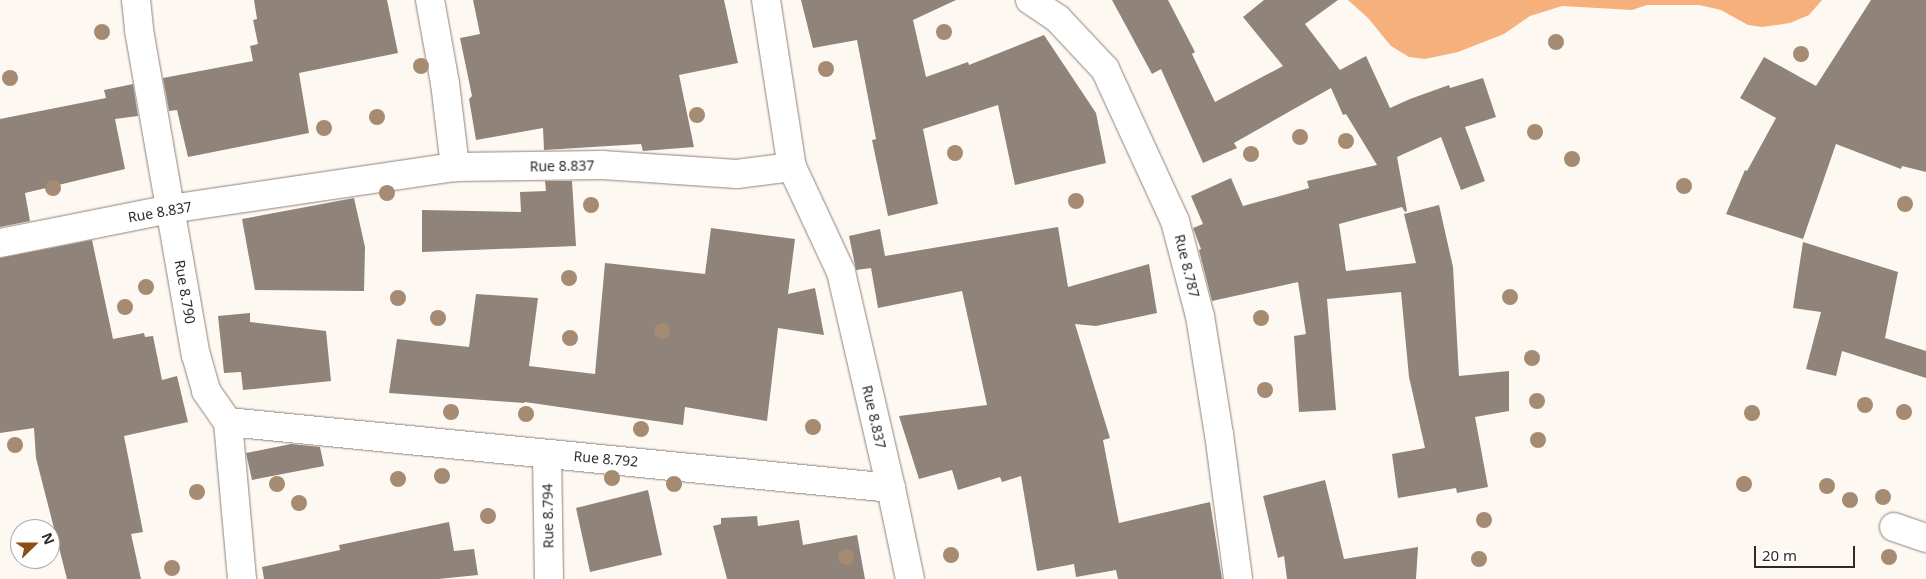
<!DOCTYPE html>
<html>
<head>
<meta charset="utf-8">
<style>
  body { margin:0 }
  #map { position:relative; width:1926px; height:579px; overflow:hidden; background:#fef8f3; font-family:"Noto Sans",sans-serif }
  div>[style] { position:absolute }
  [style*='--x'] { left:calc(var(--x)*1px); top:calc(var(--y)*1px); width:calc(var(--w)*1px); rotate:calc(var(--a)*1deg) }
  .forest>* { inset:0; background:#f6b07b }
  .building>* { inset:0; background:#908379 }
  .roads { filter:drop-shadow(0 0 1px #908278) drop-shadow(0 0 1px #908278) }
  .street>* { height:28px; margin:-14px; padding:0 14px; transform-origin:14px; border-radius:14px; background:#fff }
  .trees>* { width:16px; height:16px; margin:-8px; border-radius:50%; background:#a58b71 }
  span { translate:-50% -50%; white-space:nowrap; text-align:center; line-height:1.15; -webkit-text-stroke:5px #fff; paint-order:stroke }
  .street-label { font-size:14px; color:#302b27 }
  .north { position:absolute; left:10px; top:519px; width:50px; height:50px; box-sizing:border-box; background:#fff; border:1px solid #acaaa9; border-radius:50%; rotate:68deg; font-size:14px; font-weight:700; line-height:20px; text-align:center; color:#302b27 }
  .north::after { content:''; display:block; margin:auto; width:18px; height:22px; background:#8c4e13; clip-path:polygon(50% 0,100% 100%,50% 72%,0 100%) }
  .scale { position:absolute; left:1754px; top:546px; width:101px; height:22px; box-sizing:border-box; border:2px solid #302b27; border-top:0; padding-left:6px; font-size:15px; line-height:18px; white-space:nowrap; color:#302b27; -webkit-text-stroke:4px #fff; paint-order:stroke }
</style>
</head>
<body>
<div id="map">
  <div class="forest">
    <i style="clip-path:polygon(1348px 0,1822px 0,1809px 15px,1790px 23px,1762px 27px,1748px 25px,1721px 10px,1699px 5px,1647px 5px,1632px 10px,1562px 6px,1530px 16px,1504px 34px,1458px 52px,1425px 59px,1409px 57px,1391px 46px,1368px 18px)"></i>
  </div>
  <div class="building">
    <i style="clip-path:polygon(254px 0,387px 0,398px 53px,299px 73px,309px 133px,188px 157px,177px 110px,169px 111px,163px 78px,253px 61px,250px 46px,258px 44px,253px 20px,257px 19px)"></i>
    <i style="clip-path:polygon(473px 0,724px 0,738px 63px,679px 75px,694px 147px,643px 151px,641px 144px,544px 150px,543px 128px,476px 140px,469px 99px,472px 96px,460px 38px,480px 34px)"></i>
    <i style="clip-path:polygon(801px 0,956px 0,913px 20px,926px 77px,968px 62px,969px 65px,1044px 35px,1096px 113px,1106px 163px,1015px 185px,998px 105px,923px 129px,938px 204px,888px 216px,872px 140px,876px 139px,857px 40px,813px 48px)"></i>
    <i style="clip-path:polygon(1112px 0,1168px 0,1195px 52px,1192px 54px,1215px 102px,1283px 66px,1243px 17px,1264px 0,1338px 0,1305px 24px,1340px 70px,1366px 56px,1390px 108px,1410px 99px,1449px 85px,1450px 88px,1483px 78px,1496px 117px,1465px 127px,1485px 181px,1461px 190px,1441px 137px,1397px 157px,1407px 211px,1405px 212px,1402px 207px,1339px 224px,1346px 271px,1416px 263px,1404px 214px,1439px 205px,1453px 267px,1459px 376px,1509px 371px,1509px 411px,1475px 417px,1488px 487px,1457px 493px,1456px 488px,1398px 498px,1392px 454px,1425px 448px,1409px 377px,1401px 292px,1327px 299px,1336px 410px,1299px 412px,1294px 336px,1306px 334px,1298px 282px,1212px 301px,1199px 250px,1201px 249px,1193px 228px,1203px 224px,1191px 196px,1231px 178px,1243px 206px,1309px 188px,1307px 181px,1377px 165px,1346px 114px,1343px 115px,1331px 88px,1234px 143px,1237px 148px,1203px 163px,1161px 69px,1152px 74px)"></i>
    <i style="clip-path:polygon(1871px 0,1926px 0,1926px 172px,1902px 166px,1901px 169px,1836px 144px,1803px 239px,1726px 214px,1745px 170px,1747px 171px,1776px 118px,1740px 98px,1764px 57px,1816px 86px)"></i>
    <i style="clip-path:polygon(133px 84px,138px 116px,115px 119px,125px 169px,25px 193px,30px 221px,0 227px,0 119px,106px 98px,104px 90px)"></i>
    <i style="clip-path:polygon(545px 181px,572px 181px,576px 246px,422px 252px,422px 210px,521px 212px,520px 192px,546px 191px)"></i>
    <i style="clip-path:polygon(354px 198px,365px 247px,364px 291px,255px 290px,242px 219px)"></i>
    <i style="clip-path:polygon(1058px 227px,1068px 287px,1149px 264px,1157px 313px,1096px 326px,1075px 324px,1110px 438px,1103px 440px,1119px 523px,1210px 502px,1222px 579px,1118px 579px,1116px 570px,1076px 577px,1074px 564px,1037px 571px,1021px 476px,1002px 482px,1000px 477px,958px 490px,952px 470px,919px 479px,899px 416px,987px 405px,962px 291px,878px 308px,871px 268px,856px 270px,849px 236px,880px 229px,885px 256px)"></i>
    <i style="clip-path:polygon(711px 228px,795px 239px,788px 294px,815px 288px,824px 335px,778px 328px,767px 421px,685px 407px,683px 425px,525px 402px,524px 403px,389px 393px,397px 339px,469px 347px,476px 294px,538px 298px,529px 366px,595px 374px,605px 263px,705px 274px)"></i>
    <i style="clip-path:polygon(92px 240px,113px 339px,144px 333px,145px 337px,153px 336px,162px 380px,177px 376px,188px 422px,124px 436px,143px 532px,131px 534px,141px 579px,67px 579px,36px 458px,34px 428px,0 433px,0 258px)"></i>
    <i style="clip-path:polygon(1803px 242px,1898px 272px,1885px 338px,1926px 351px,1926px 378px,1842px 351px,1836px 376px,1806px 369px,1821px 312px,1793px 308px)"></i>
    <i style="clip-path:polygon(250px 313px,250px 322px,326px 331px,331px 381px,243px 390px,241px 372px,224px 373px,218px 316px)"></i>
    <i style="clip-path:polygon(291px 444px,320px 447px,324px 466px,252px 480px,246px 453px)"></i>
    <i style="clip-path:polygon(1325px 480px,1344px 559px,1418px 547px,1416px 579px,1287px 579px,1284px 556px,1278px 558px,1263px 496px)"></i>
    <i style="clip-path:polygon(648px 490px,662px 555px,590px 572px,576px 508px)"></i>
    <i style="clip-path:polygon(757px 516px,758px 526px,799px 520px,803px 545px,857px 535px,865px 579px,727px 579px,713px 526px,721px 524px,721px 518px)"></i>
    <i style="clip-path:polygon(449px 522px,454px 551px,474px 549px,478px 575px,438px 579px,264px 579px,262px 567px,340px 550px,339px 545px)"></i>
  </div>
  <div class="roads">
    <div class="street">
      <i style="--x:136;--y:0;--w:30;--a:84"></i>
      <i style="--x:139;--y:30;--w:330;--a:80.1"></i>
      <i style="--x:196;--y:355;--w:37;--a:74"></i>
      <i style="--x:206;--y:391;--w:38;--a:55"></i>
      <i style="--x:228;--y:422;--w:158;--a:84.9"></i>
      <i style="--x:430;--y:0;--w:84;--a:79.8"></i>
      <i style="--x:445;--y:83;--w:85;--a:83.2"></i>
      <i style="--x:766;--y:0;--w:169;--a:81.2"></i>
      <i style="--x:1030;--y:0;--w:34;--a:34"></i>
      <i style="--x:1058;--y:19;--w:69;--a:46.8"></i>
      <i style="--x:1105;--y:69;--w:167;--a:65.3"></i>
      <i style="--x:1175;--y:221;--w:98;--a:75.3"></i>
      <i style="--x:1200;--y:316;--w:120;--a:80.9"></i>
      <i style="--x:1219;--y:434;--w:146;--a:82.5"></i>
      <i style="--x:0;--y:243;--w:173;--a:-11.3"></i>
      <i style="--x:170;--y:209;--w:288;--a:-8.4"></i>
      <i style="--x:455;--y:167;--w:147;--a:-0.8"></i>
      <i style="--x:602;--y:165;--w:135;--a:3.8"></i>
      <i style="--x:737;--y:174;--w:55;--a:-7.3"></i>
      <i style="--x:792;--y:167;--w:116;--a:65"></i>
      <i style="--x:841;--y:272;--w:222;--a:77"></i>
      <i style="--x:228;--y:422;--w:666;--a:5.68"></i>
      <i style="--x:891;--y:488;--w:93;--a:78.2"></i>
      <i style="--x:547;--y:454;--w:125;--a:89.1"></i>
      <i style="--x:1894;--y:527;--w:34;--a:19"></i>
    </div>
  </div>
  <div class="trees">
    <i style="left:102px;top:32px"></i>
    <i style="left:944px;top:32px"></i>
    <i style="left:1556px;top:42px"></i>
    <i style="left:1801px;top:54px"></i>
    <i style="left:421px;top:66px"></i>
    <i style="left:826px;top:69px"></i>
    <i style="left:10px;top:78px"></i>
    <i style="left:697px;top:115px"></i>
    <i style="left:377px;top:117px"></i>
    <i style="left:324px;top:128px"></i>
    <i style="left:1535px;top:132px"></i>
    <i style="left:1300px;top:137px"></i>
    <i style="left:1346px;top:141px"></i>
    <i style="left:955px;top:153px"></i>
    <i style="left:1251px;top:154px"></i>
    <i style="left:1572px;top:159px"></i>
    <i style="left:1684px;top:186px"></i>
    <i style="left:53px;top:188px"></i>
    <i style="left:387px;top:193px"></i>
    <i style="left:1076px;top:201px"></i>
    <i style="left:1905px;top:204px"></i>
    <i style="left:591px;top:205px"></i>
    <i style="left:569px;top:278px"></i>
    <i style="left:146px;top:287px"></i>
    <i style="left:1510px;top:297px"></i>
    <i style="left:398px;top:298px"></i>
    <i style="left:125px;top:307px"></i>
    <i style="left:438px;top:318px"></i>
    <i style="left:1261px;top:318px"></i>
    <i style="left:662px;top:331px"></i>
    <i style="left:570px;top:338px"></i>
    <i style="left:1532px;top:358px"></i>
    <i style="left:1265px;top:390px"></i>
    <i style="left:1537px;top:401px"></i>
    <i style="left:1865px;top:405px"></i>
    <i style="left:451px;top:412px"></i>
    <i style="left:1904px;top:412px"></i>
    <i style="left:1752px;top:413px"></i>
    <i style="left:526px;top:414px"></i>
    <i style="left:813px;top:427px"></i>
    <i style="left:641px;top:429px"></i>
    <i style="left:1538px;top:440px"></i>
    <i style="left:15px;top:445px"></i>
    <i style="left:442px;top:476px"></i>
    <i style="left:612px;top:478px"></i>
    <i style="left:398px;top:479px"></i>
    <i style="left:277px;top:484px"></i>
    <i style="left:674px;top:484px"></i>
    <i style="left:1744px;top:484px"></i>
    <i style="left:1827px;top:486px"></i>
    <i style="left:197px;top:492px"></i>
    <i style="left:1883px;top:497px"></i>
    <i style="left:1850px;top:500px"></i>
    <i style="left:299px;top:503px"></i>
    <i style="left:488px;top:516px"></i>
    <i style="left:1484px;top:520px"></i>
    <i style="left:951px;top:555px"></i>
    <i style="left:846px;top:557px"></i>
    <i style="left:1889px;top:557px"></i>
    <i style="left:1479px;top:559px"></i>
    <i style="left:172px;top:568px"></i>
  </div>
  <div class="street-label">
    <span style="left:562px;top:166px;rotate:-1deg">Rue 8.837</span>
    <span style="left:160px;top:212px;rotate:-10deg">Rue 8.837</span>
    <span style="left:1187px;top:266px;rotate:76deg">Rue 8.787</span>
    <span style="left:185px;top:292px;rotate:80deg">Rue 8.790</span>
    <span style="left:874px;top:417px;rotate:77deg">Rue 8.837</span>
    <span style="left:606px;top:459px;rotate:5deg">Rue 8.792</span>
    <span style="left:548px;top:516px;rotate:-91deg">Rue 8.794</span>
  </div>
  <div class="north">N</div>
  <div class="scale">20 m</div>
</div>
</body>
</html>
